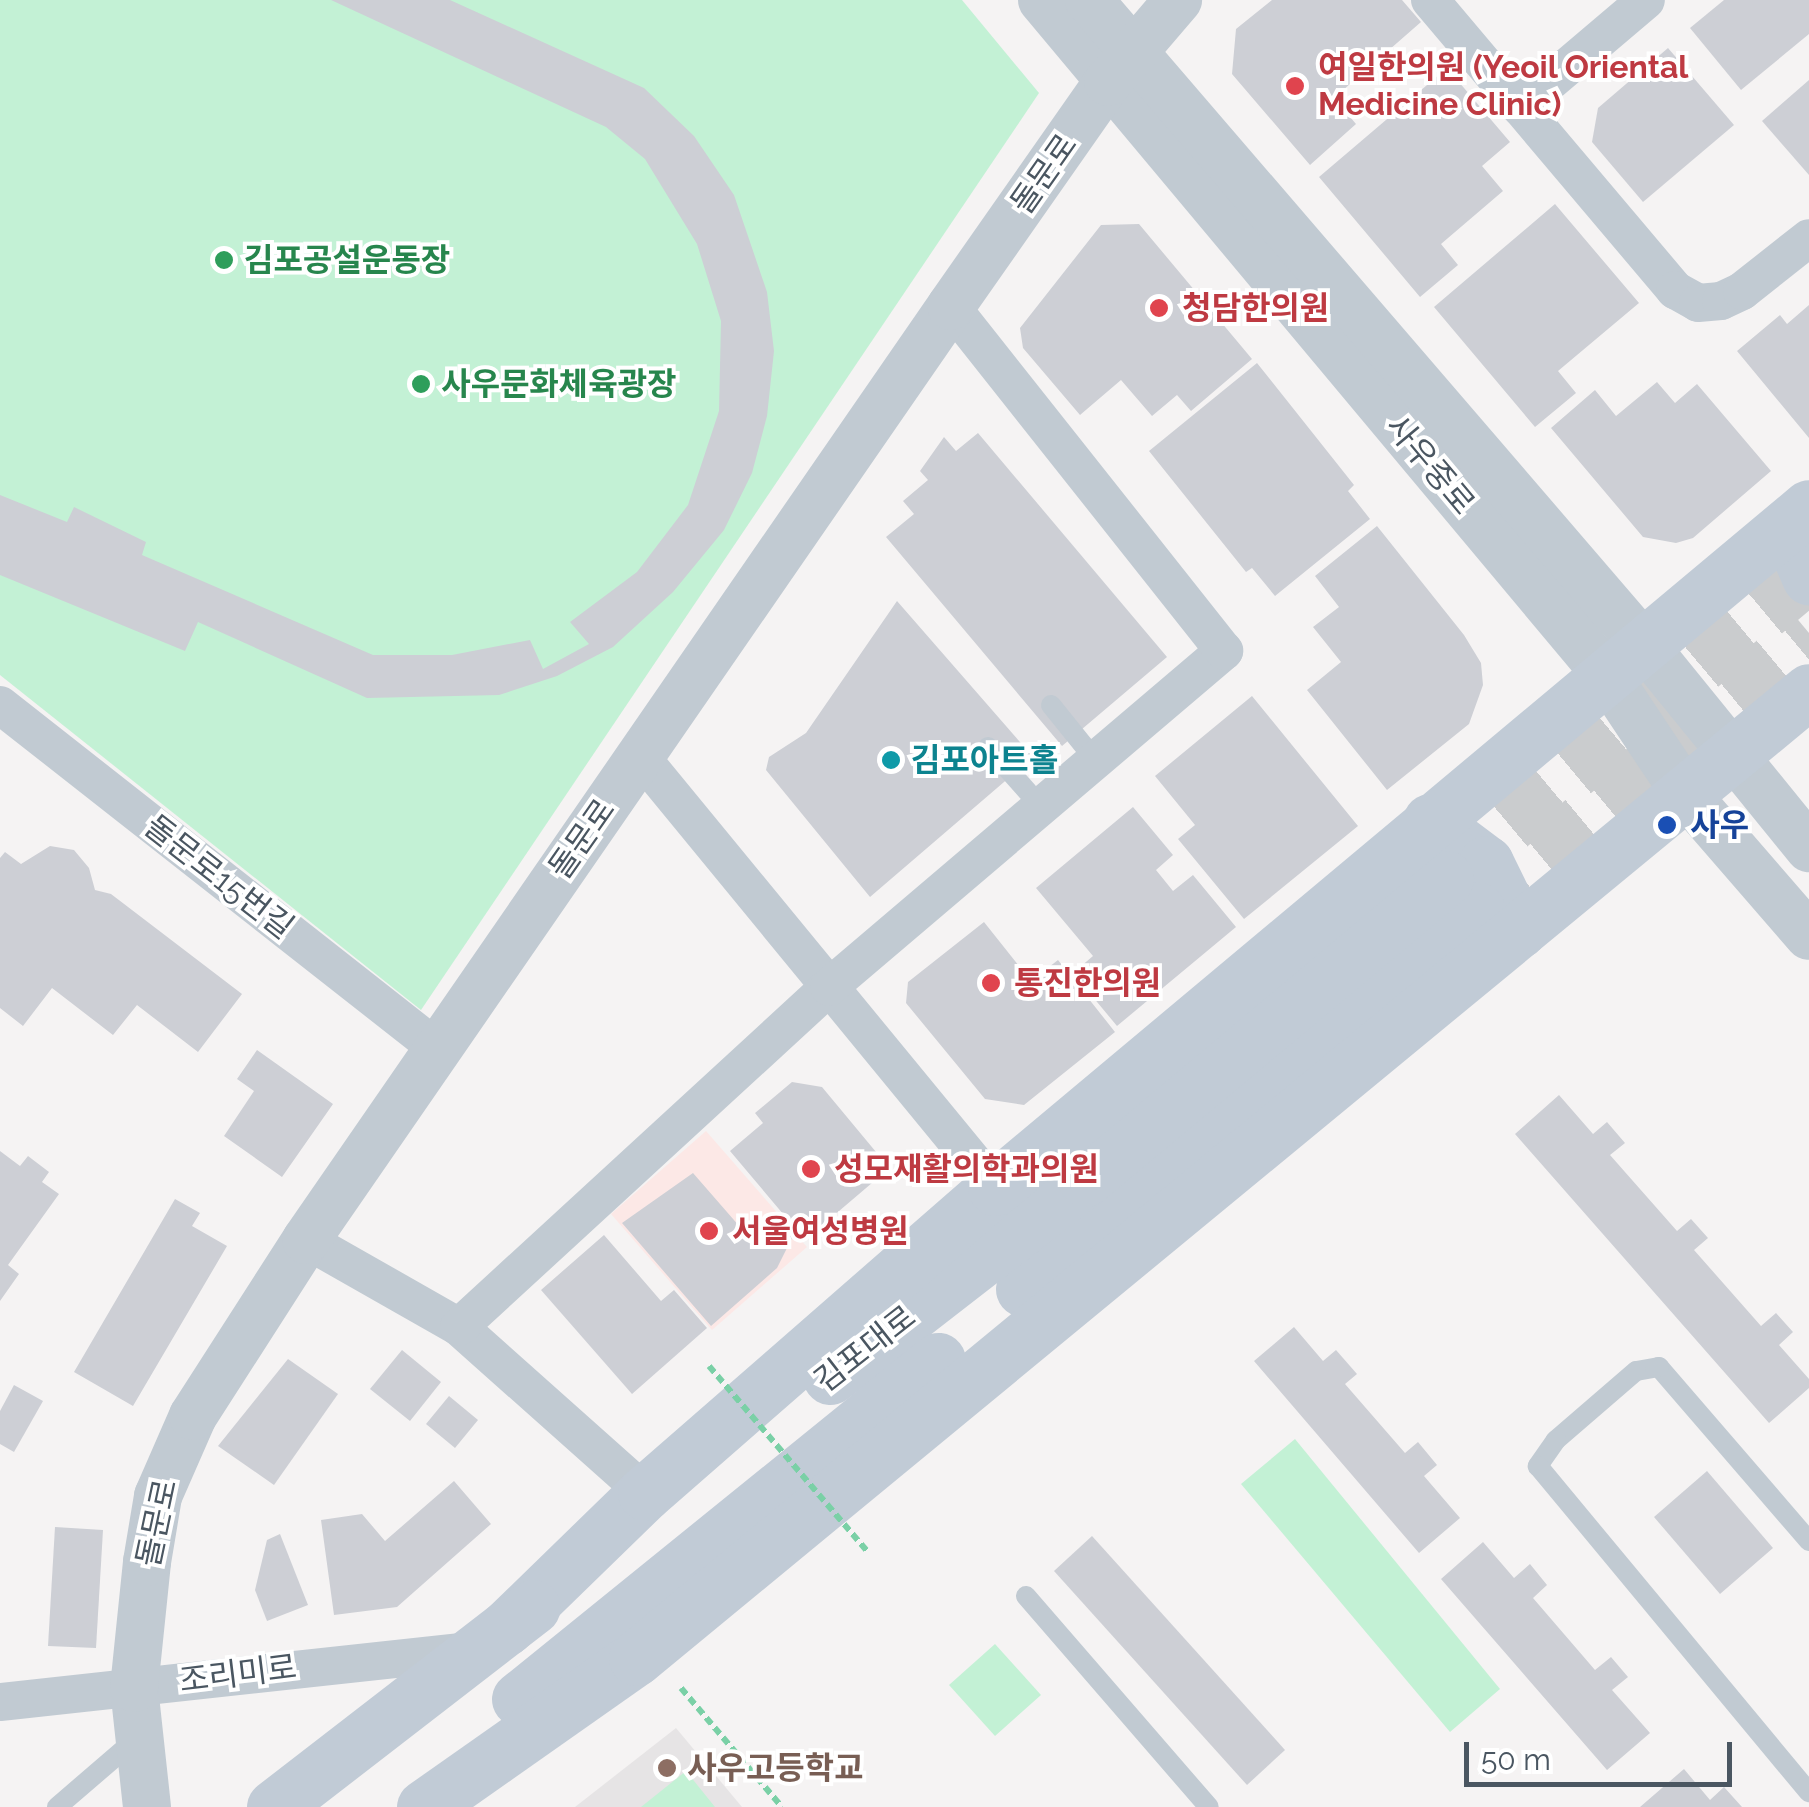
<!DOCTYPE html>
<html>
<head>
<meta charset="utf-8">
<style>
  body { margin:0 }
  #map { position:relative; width:1809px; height:1807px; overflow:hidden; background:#f5f3f3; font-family:Raleway,"Noto Sans KR",sans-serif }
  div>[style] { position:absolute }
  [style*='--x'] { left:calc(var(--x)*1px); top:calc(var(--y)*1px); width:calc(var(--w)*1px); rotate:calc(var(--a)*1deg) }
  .education>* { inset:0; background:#e6e4e5 }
  .medical>* { inset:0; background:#fce8e6 }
  .green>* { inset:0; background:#c3f1d5 }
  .building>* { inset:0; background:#cdcfd5 }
  .secondary-tunnel>* { height:55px; margin-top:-27.5px; transform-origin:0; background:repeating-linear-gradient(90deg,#caccce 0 55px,transparent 0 83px) }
  .path>* { height:6px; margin-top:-3px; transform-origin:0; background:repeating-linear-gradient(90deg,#7ad0a6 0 8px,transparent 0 13px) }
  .service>* { height:20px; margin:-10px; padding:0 10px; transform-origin:10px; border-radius:10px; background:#c1cad2 }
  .minor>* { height:38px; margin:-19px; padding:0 19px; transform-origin:19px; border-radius:19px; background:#c1cad2 }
  .tertiary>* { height:48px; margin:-24px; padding:0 24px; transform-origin:24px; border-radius:24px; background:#c1cad2 }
  .secondary>* { height:55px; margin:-27.5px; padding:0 27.5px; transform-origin:27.5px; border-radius:27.5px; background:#c1cbd6 }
  .path-bridge>* { height:6px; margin-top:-3px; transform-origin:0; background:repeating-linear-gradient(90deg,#7ad0a6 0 8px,transparent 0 13px) }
  .dots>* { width:28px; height:28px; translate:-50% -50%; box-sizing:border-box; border:5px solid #fff; border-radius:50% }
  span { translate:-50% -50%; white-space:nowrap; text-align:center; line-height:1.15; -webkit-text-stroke:8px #fff; paint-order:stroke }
  .health-label { font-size:32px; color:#be3a42; font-weight:700 }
  .left { translate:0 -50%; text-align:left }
  .street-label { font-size:32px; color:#4a5661 }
  .leisure-label { font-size:32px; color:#27864d; font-weight:700 }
  .culture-label { font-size:32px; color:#0d838f; font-weight:700 }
  .transit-label { font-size:32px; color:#164399; font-weight:700 }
  .education-label { font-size:32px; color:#785e54; font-weight:700 }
  .scale { position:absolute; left:1464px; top:1742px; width:268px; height:45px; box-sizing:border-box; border:5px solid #4a5661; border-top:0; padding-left:12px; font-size:30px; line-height:35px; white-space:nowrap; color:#4a5661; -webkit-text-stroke:8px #fff; paint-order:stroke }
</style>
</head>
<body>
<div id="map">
  <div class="education">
    <i style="clip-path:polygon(676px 1728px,742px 1807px,575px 1807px)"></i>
  </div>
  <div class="medical">
    <i style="clip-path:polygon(706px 1131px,807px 1247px,712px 1330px,611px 1214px)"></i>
  </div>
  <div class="green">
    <i style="clip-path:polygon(0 0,962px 0,1039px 93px,421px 1010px,0 675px)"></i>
    <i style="clip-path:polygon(1295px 1439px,1500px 1689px,1450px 1732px,1241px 1484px)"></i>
    <i style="clip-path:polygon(995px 1644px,1041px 1695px,995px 1736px,949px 1685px)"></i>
    <i style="clip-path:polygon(686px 1771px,715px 1807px,641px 1807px)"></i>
  </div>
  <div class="building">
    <i style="clip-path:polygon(331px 0,450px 0,644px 88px,694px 136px,734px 195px,767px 292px,774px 351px,767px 416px,752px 473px,724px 530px,673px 592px,613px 647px,557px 676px,499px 695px,367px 698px,198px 622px,185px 651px,0 575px,0 495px,67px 522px,74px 507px,146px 542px,142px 555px,373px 655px,452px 655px,530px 640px,543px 669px,589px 644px,570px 622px,637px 572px,688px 505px,719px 411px,721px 321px,697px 244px,645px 159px,606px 127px)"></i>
    <i style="clip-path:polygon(1272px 0,1402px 0,1421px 22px,1334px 98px,1356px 124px,1310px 165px,1232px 74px,1236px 29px)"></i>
    <i style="clip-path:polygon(1724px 0,1809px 0,1809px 34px,1741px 90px,1690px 28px)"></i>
    <i style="clip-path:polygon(1668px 48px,1734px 125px,1643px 202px,1592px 142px,1598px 108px)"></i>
    <i style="clip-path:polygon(1447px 68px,1510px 142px,1482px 166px,1503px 191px,1441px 244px,1458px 265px,1420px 297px,1319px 177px)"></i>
    <i style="clip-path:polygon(1809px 80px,1809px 175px,1762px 121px)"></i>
    <i style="clip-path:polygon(1555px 204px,1639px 303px,1558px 371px,1576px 393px,1535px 427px,1434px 307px)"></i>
    <i style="clip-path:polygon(1139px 224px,1252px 359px,1191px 411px,1177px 395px,1152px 416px,1121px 380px,1080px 415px,1023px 348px,1020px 328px,1101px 225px)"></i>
    <i style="clip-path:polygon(1809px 305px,1809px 438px,1737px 351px,1780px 315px,1787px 324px)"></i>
    <i style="clip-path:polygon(1257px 363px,1354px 485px,1348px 491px,1370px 519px,1275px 596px,1252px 568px,1246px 572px,1149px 451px)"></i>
    <i style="clip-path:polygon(1657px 382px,1675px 403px,1697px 384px,1771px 471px,1693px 538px,1676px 543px,1643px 537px,1551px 428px,1595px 390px,1616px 416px)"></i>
    <i style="clip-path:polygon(978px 433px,1167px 657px,1062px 746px,886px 537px,914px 514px,903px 501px,928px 480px,920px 471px,944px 437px,956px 451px)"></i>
    <i style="clip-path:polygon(1377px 526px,1464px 635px,1481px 663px,1483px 685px,1469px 724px,1387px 790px,1307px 690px,1341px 662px,1313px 627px,1339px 607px,1315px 576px)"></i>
    <i style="clip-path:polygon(897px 601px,1033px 757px,870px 897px,766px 770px,769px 757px,806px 733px)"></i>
    <i style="clip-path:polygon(1252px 696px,1358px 826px,1244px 919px,1178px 839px,1195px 825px,1155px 776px)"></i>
    <i style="clip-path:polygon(1133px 807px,1173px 855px,1156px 870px,1173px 891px,1193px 875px,1236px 927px,1117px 1026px,1073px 973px,1093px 956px,1036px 888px)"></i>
    <i style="clip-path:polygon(50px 846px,74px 850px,89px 868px,95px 890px,111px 894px,242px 994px,198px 1052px,137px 1005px,113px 1035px,52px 988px,23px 1026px,0 1008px,0 858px,5px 852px,21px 864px)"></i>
    <i style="clip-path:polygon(984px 922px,1031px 981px,1058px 960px,1115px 1032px,1024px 1105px,985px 1099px,906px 1003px,908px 982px)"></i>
    <i style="clip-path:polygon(257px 1050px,333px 1104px,282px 1177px,224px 1136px,254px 1091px,237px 1079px)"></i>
    <i style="clip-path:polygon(792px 1082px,822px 1087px,881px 1158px,879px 1177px,805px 1240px,730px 1151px,763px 1123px,755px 1113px)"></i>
    <i style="clip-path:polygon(1559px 1095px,1593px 1134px,1607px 1122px,1625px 1143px,1610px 1155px,1677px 1231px,1691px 1219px,1708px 1238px,1694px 1250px,1761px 1326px,1776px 1313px,1793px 1332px,1779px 1345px,1809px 1379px,1809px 1388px,1769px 1423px,1515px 1134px)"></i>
    <i style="clip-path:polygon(0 1151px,20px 1166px,28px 1156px,49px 1172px,42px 1182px,59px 1194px,8px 1265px,19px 1274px,0 1301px)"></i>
    <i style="clip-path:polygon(693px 1173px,747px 1235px,774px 1224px,794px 1234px,777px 1268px,711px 1326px,622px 1223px)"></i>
    <i style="clip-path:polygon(175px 1199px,200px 1213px,192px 1226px,227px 1246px,133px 1406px,74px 1372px)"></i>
    <i style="clip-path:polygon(604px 1235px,661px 1301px,674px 1290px,707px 1328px,632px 1394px,541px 1290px)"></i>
    <i style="clip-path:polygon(1294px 1327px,1323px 1361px,1336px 1350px,1357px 1374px,1345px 1384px,1405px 1453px,1418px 1442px,1437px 1465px,1424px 1476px,1460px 1518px,1419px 1553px,1254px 1361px)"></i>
    <i style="clip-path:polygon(402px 1350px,441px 1382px,410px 1421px,370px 1389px)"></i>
    <i style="clip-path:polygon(288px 1359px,338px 1394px,274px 1485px,218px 1446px)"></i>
    <i style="clip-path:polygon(14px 1385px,43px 1401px,14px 1452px,0 1444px,0 1411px)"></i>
    <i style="clip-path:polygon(449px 1396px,478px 1420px,455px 1448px,426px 1424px)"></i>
    <i style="clip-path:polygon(1707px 1471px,1773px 1548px,1720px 1594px,1654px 1517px)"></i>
    <i style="clip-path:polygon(454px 1481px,491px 1524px,397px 1607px,334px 1615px,321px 1520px,362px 1514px,385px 1541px)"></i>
    <i style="clip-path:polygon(55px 1527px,103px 1530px,96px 1648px,48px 1646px)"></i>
    <i style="clip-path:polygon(280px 1534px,308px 1605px,267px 1621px,255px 1590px,267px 1540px)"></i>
    <i style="clip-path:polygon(1092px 1536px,1285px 1750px,1247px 1785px,1054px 1571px)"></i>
    <i style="clip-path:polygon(1483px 1542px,1514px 1578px,1530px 1564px,1547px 1585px,1533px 1598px,1595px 1670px,1611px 1657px,1628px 1677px,1612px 1690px,1650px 1733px,1607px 1770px,1441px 1579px)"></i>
    <i style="clip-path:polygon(1684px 1769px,1710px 1800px,1724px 1787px,1742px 1807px,1640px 1807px)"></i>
  </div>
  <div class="secondary-tunnel">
    <i style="--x:1446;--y:878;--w:473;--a:-39.9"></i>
    <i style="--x:1477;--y:909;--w:432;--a:-39.8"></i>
  </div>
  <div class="path">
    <i style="--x:681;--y:1688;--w:156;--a:49.7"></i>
  </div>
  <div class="service">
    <i style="--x:1051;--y:705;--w:53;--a:51.2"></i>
    <i style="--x:988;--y:747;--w:60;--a:48.4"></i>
    <i style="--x:1809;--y:1541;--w:230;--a:-130.8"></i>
    <i style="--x:1659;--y:1367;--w:23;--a:170"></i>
    <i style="--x:1636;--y:1371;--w:106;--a:139.2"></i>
    <i style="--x:1556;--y:1440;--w:32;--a:125"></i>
    <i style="--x:1538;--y:1466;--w:424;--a:50.3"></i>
    <i style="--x:1026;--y:1596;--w:279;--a:49.1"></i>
    <i style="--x:57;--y:1807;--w:103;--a:-40.7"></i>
  </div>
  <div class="minor">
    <i style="--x:1430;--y:0;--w:380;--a:49.8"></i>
    <i style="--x:1675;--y:290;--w:26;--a:29"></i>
    <i style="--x:1698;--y:303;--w:23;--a:-5"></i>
    <i style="--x:1721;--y:301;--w:23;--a:-25"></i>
    <i style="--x:1742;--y:291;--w:85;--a:-38.3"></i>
    <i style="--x:1520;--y:107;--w:165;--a:-40.3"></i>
    <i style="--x:0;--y:705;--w:557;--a:38.15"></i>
    <i style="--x:640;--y:756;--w:559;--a:50.59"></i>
    <i style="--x:306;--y:1240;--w:176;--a:29.6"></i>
    <i style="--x:459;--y:1327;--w:249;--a:41.7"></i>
    <i style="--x:459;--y:1327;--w:502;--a:-42.58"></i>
    <i style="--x:829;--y:987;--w:519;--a:-40.39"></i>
    <i style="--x:1224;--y:651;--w:440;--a:-128.4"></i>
    <i style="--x:0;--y:1702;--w:478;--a:-6.2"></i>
  </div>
  <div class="tertiary">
    <i style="--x:1042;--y:0;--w:877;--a:50.09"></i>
    <i style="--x:1605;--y:673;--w:144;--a:56.3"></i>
    <i style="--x:1685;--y:793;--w:189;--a:49.1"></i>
    <i style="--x:1089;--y:0;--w:851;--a:49.29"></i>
    <i style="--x:1644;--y:645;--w:262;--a:50.9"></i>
    <i style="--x:147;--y:1807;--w:120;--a:-96.2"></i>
    <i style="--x:134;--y:1688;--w:127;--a:-84.1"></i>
    <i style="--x:147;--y:1562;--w:67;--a:-80.5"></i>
    <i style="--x:158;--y:1496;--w:87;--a:-66.4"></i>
    <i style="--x:193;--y:1416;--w:209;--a:-57.3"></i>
    <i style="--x:306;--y:1240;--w:1135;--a:-55.37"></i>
    <i style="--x:951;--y:306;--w:274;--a:-55"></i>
    <i style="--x:1108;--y:82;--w:108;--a:-49.5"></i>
  </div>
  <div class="secondary">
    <i style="--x:1787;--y:526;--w:56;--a:66.7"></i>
    <i style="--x:1430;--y:821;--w:70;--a:36.9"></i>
    <i style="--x:1486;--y:863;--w:75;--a:63.8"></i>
    <i style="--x:1023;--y:1289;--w:592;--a:-39.93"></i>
    <i style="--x:830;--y:1377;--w:323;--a:-37.8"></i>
    <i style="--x:1085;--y:1179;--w:470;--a:-39.8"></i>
    <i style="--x:506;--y:1628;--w:194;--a:-44.2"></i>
    <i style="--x:645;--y:1493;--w:464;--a:-41.1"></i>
    <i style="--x:995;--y:1188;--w:1061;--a:-39.92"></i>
    <i style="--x:519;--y:1699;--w:539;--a:-38.98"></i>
    <i style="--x:274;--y:1807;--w:327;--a:-37.7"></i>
    <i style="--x:424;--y:1807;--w:259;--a:-35.1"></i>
    <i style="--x:636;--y:1658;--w:1520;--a:-39.5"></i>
  </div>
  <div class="path-bridge">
    <i style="--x:709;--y:1366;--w:245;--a:49.5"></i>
  </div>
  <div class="dots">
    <i style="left:1295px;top:86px;background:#e0444e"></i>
    <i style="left:224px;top:260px;background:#2e9e5b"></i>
    <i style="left:1159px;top:308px;background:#e0444e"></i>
    <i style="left:421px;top:384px;background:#2e9e5b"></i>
    <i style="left:891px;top:760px;background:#0f9aa8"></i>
    <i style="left:1667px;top:825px;background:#1a4fb4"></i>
    <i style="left:991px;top:983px;background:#e0444e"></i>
    <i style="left:811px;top:1169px;background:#e0444e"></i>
    <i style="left:709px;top:1231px;background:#e0444e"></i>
    <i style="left:667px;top:1768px;background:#8d6e63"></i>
  </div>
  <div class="health-label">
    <span class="left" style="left:1318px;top:86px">여일한의원 (Yeoil Oriental<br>Medicine Clinic)</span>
    <span class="left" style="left:1182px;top:308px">청담한의원</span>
    <span class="left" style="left:1014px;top:983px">통진한의원</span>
    <span class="left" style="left:834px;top:1169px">성모재활의학과의원</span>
    <span class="left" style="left:732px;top:1231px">서울여성병원</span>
  </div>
  <div class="street-label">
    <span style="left:1044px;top:174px;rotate:-55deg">돌문로</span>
    <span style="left:1430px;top:465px;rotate:50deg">사우중로</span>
    <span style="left:582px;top:839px;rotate:-55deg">돌문로</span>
    <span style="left:219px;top:877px;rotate:38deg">돌문로15번길</span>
    <span style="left:865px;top:1349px;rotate:-38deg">김포대로</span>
    <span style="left:157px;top:1523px;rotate:-78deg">돌문로</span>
    <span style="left:238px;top:1674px;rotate:-7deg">조리미로</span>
  </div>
  <div class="leisure-label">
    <span class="left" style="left:244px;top:260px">김포공설운동장</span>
    <span class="left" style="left:441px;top:384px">사우문화체육광장</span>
  </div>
  <div class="culture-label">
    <span class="left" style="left:911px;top:760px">김포아트홀</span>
  </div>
  <div class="transit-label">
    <span class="left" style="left:1690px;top:825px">사우</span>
  </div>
  <div class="education-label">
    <span class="left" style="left:687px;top:1768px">사우고등학교</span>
  </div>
  <div class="scale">50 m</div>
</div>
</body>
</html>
